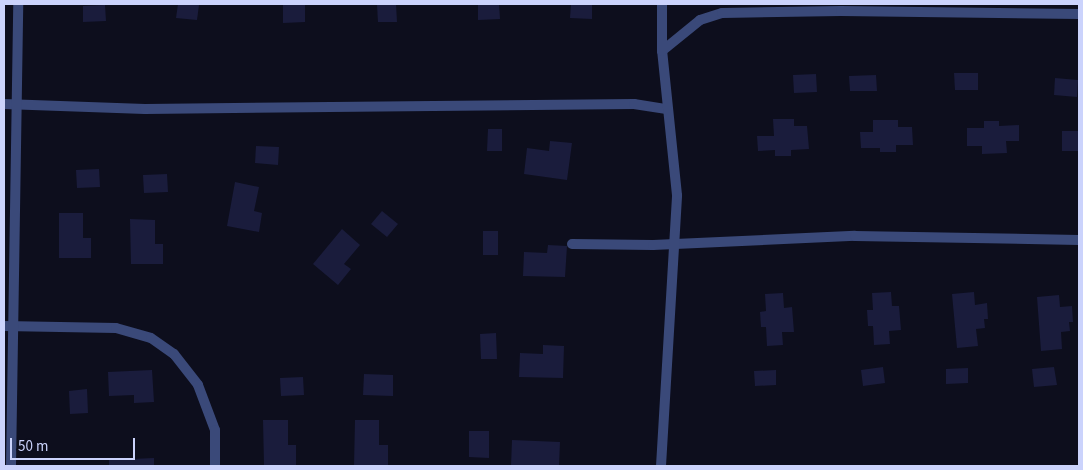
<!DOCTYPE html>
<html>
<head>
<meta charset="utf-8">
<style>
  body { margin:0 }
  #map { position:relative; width:1083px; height:470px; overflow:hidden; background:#0d0e1d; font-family:"Source Sans 3",sans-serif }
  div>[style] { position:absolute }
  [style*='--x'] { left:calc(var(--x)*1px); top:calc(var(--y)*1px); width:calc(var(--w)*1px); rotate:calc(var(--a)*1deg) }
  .building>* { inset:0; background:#1a1c3c }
  .minor>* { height:10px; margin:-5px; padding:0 5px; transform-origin:5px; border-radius:5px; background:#3a4979 }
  span { translate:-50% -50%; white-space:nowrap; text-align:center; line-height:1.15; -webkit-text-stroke:4.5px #0d0e1d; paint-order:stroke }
  .frame { position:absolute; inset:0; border:5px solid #cbd3fc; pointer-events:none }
  .scale { position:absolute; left:10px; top:438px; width:125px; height:22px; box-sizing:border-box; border:2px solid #cbd3fc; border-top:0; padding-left:6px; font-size:15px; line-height:18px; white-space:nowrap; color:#cbd3fc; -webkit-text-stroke:4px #0d0e1d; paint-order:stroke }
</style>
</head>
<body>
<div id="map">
  <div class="building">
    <i style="clip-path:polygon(178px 4px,199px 5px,197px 20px,176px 18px)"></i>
    <i style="clip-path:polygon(305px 4px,305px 22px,283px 23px,283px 5px)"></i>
    <i style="clip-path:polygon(396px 4px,397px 22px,378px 22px,377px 5px)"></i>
    <i style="clip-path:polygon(478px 4px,499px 4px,500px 19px,478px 20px)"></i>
    <i style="clip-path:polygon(571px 4px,592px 4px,592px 19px,570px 18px)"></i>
    <i style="clip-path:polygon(105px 5px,106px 21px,83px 22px,83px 6px)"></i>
    <i style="clip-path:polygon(954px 73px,978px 73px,978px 90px,955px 90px)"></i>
    <i style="clip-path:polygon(816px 74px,817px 92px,794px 93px,793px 75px)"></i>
    <i style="clip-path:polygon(876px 75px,877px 91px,850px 91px,849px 76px)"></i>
    <i style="clip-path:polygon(1055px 78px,1078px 80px,1077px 97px,1054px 95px)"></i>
    <i style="clip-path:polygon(773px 119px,794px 119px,794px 126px,807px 126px,809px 149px,791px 150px,791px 156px,775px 156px,775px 150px,758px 151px,757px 136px,774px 136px)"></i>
    <i style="clip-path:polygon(873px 120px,898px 120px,898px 127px,912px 127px,913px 145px,896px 145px,896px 152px,880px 152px,880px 148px,861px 148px,860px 132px,873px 132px)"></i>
    <i style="clip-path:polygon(984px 121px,999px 121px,999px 126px,1019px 125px,1019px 141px,1006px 141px,1007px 153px,982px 154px,982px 146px,967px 146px,967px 128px,984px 128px)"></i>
    <i style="clip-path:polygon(488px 129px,502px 129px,502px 151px,487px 151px)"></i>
    <i style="clip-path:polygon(1062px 131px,1079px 131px,1079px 151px,1062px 151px)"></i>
    <i style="clip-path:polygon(550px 141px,572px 143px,567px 180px,524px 174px,527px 148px,549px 151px)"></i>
    <i style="clip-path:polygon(256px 146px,279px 147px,278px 165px,255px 163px)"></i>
    <i style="clip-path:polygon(99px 169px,100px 187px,77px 188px,76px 170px)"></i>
    <i style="clip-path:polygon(167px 174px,168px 192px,144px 193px,143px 175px)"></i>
    <i style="clip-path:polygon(235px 182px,259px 187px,254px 211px,262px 213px,259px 232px,227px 226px)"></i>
    <i style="clip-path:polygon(382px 211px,398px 224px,387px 237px,371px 224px)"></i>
    <i style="clip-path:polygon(59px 213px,83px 213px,83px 238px,91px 238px,91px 258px,59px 258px)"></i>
    <i style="clip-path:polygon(130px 219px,155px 220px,155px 244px,163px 244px,163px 264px,131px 264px)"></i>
    <i style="clip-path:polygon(342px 229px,360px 245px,344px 264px,351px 269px,338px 285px,313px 264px)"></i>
    <i style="clip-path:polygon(483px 231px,498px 231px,498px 255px,483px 255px)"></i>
    <i style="clip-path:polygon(548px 245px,567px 246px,565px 277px,523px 276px,524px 252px,547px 253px)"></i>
    <i style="clip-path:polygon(891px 292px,892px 306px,899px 306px,901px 330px,889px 331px,890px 344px,874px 345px,873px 326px,868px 326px,867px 310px,873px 310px,872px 293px)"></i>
    <i style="clip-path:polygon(974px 292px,975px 305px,987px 303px,988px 319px,984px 319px,985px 328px,976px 329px,978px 346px,957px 348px,952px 294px)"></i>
    <i style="clip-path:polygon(783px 293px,784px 308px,792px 307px,794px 332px,782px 332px,783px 345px,767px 346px,766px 327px,761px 327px,760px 312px,766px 311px,765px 294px)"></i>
    <i style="clip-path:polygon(1059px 295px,1060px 307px,1072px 306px,1073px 322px,1069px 322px,1070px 331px,1061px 332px,1062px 349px,1041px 351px,1037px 297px)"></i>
    <i style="clip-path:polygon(496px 333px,497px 359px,481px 359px,480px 334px)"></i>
    <i style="clip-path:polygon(543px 345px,564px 346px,563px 378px,519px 377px,520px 353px,543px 354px)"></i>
    <i style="clip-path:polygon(883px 367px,885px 383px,863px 386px,861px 370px)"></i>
    <i style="clip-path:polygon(1054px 367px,1057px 385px,1034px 387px,1032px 369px)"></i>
    <i style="clip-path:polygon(968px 368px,968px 383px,946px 384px,946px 369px)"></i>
    <i style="clip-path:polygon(152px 370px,154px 402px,134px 403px,134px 395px,109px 396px,108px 372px)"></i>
    <i style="clip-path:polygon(776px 370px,776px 385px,755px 386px,754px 371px)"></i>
    <i style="clip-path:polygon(364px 374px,393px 375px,393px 396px,363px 395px)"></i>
    <i style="clip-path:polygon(303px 377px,304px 395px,281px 396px,280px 378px)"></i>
    <i style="clip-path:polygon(87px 389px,88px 413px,70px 414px,69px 391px)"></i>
    <i style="clip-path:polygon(263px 420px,288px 420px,288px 445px,296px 445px,296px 465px,264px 465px)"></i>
    <i style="clip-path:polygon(355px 420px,379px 420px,379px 445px,388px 445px,388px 466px,354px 466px)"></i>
    <i style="clip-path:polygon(469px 431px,489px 431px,489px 458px,469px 457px)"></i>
    <i style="clip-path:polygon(512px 440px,560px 442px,559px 466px,511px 466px)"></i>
    <i style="clip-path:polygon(154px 458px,154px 466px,109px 466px,109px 460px)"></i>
  </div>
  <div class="minor">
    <i style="--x:662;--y:51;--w:49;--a:-39.2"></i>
    <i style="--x:700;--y:20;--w:23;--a:-18"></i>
    <i style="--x:722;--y:13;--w:119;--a:-1"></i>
    <i style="--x:841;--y:11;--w:238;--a:0.7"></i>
    <i style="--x:4;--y:104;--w:141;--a:2"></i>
    <i style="--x:145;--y:109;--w:489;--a:-0.6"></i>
    <i style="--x:634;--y:104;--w:33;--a:9"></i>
    <i style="--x:572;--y:244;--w:81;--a:0.7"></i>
    <i style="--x:653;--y:245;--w:202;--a:-2.6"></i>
    <i style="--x:855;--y:236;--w:224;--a:1"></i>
    <i style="--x:4;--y:326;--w:112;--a:1"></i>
    <i style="--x:116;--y:328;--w:36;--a:16"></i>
    <i style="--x:151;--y:338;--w:28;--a:35"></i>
    <i style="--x:174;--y:354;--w:39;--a:52"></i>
    <i style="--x:198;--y:385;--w:48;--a:69.3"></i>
    <i style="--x:215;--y:430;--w:36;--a:90"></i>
    <i style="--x:11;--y:466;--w:462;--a:-89.1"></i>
    <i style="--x:661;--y:466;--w:271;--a:-86.6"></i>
    <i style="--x:677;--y:195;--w:145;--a:-95.9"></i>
    <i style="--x:662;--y:51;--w:47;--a:-90"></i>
  </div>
  <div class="frame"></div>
  <div class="scale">50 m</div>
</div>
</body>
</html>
